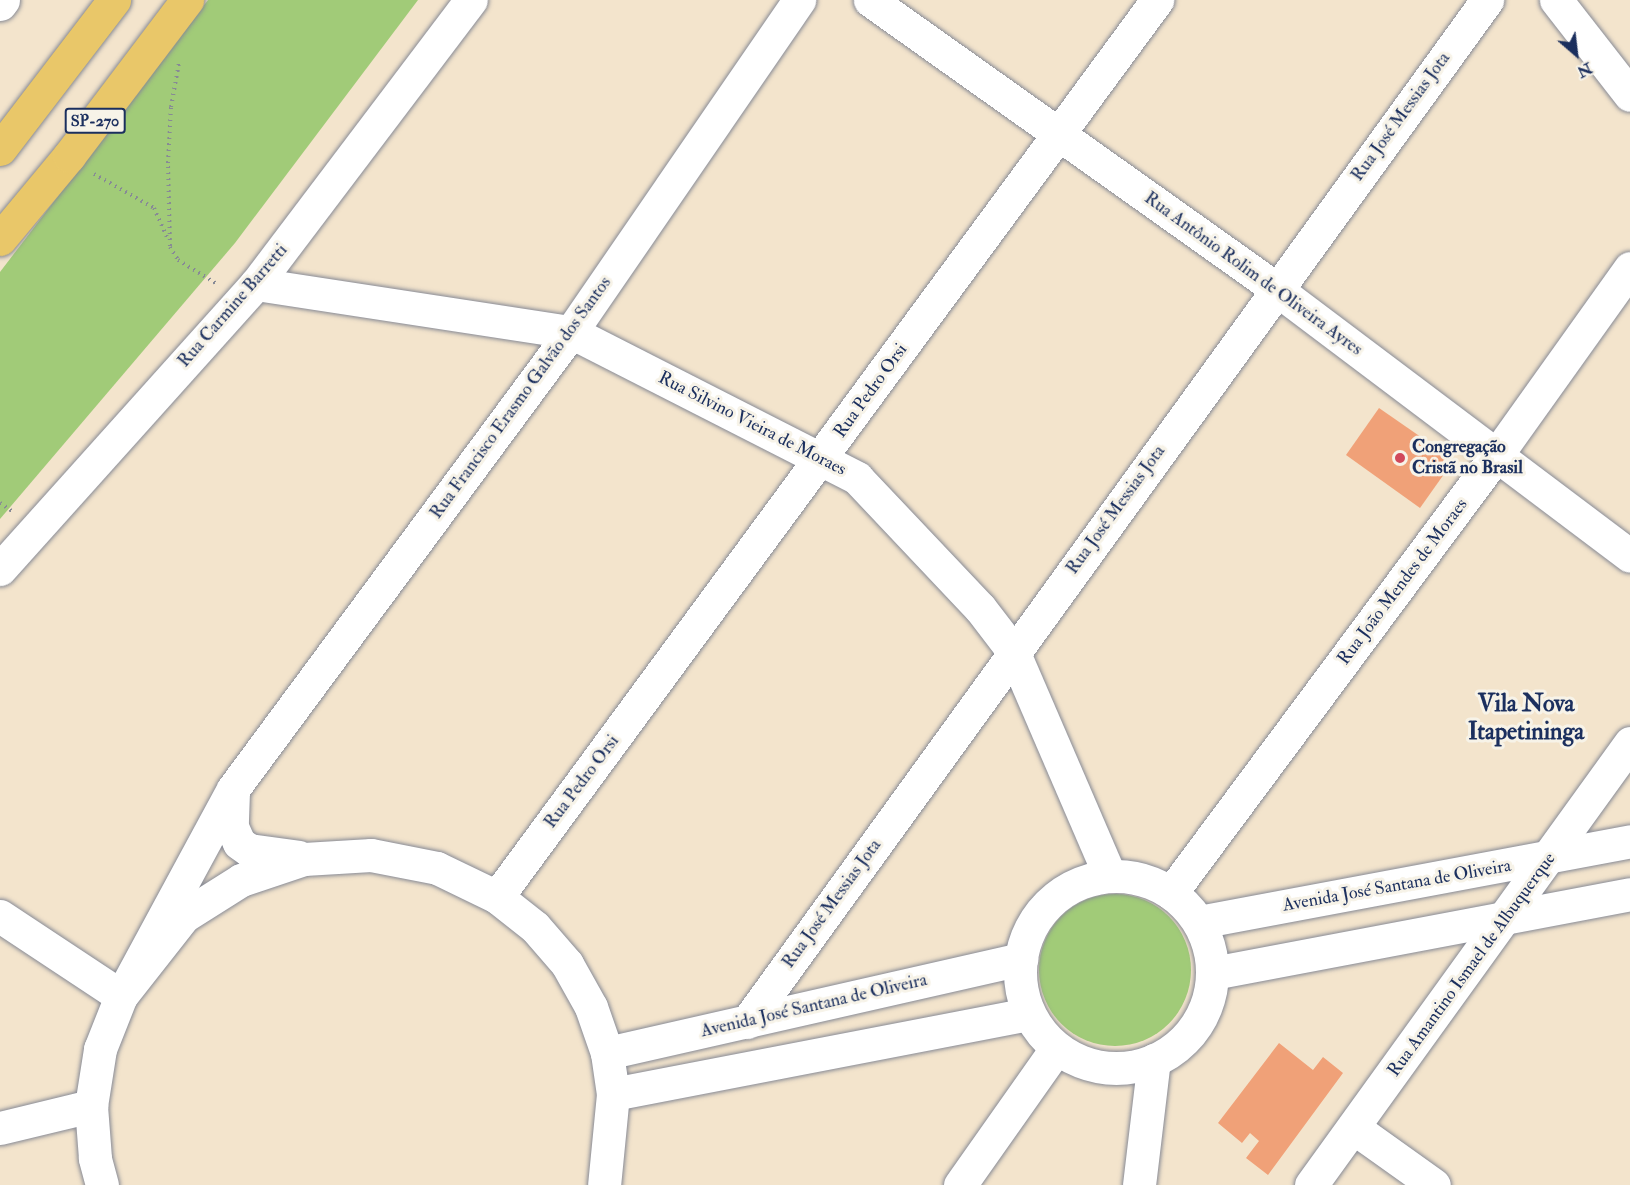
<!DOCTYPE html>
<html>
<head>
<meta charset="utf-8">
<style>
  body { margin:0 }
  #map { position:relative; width:1630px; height:1185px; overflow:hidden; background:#f3e4cc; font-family:"IM FELL Double Pica",serif }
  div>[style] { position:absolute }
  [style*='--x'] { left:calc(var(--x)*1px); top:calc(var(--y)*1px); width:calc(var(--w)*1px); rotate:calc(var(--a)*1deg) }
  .green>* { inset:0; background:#a1cb78 }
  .round { border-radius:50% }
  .building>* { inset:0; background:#f0a178 }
  .path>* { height:4px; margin-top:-2px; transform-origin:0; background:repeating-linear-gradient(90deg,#878a95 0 1.5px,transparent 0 6px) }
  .roads { filter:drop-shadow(0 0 2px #878a95) drop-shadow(0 0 2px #878a95) }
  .street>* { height:33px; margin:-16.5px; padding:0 16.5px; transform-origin:16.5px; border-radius:16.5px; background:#fff }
  .street>.ring { margin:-16.5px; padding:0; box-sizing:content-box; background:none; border:33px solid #fff; border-radius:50% }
  .highway>* { height:33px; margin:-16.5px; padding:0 16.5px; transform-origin:16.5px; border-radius:16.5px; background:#e9c769 }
  .dots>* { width:16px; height:16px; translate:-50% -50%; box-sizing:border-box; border:3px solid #f7f3e8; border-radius:50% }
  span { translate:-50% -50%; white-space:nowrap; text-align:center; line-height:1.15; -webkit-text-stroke:6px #f7f3e8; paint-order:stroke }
  .shield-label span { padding:2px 4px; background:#f7f3e8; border:2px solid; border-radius:4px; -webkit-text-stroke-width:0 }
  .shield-label { font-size:16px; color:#1b2f5e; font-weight:700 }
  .street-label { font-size:18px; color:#1b2f5e }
  .poi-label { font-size:18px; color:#1b2f5e; font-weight:700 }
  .left { translate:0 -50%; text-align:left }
  .district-label { font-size:24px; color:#1b2f5e; font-weight:700 }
  .north { position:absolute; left:1546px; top:24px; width:60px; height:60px; -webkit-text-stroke:4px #f7f3e8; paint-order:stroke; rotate:152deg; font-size:16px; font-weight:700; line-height:24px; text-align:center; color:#1b2f5e }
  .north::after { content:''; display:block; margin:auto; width:21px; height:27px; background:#1b2f5e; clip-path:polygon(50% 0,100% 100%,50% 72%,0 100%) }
</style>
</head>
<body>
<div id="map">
  <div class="green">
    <i style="clip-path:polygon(208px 0,418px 0,235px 243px,0 519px,0 272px)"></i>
    <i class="round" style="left:1039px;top:894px;width:152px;height:152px"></i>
  </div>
  <div class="building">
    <i style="clip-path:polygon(1379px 408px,1454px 460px,1420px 508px,1346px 455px)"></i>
    <i style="clip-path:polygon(1279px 1043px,1313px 1070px,1323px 1057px,1343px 1073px,1268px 1175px,1246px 1158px,1259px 1141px,1250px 1133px,1242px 1143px,1218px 1123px)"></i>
  </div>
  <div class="path">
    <i style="--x:94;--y:174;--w:69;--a:29.5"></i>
    <i style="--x:154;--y:208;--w:34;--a:66"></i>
    <i style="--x:170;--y:246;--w:83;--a:-91.4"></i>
    <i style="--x:168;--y:163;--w:56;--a:-86.9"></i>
    <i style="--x:171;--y:107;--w:45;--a:-79.7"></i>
    <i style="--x:170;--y:247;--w:15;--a:58"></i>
    <i style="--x:178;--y:260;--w:46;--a:31.6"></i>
    <i style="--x:0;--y:503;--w:14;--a:34"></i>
  </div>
  <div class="roads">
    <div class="street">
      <i style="--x:870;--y:0;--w:498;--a:35.4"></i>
      <i style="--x:1276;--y:289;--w:443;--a:37"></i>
      <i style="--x:1556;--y:0;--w:120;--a:52.1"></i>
      <i style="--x:0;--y:4;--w:5;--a:-53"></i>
      <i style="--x:256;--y:284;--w:319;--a:8.7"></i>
      <i style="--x:571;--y:332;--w:321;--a:27"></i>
      <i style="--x:857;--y:478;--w:179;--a:46.6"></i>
      <i style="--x:980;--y:608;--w:54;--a:52.5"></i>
      <i style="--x:1013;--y:651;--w:243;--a:66.7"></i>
      <i style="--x:0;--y:569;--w:383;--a:-48.1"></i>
      <i style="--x:256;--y:284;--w:356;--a:-52.9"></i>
      <i style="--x:233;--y:791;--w:36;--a:92"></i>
      <i style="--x:232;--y:827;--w:17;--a:66"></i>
      <i style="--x:239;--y:843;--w:12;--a:35"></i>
      <i style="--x:249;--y:850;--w:50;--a:8"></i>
      <i class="ring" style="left:1020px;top:876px;width:159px;height:159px"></i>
      <i style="--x:1171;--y:893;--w:548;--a:-53.38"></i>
      <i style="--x:1498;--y:453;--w:227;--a:-54.5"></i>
      <i style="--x:497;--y:897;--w:1114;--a:-53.65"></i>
      <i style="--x:0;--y:916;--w:145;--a:33.5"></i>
      <i style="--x:121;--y:996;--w:235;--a:-61.6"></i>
      <i style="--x:233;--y:789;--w:568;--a:-53.51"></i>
      <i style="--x:571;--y:332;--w:403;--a:-55.5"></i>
      <i style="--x:1199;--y:922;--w:439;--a:-10.6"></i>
      <i style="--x:1213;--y:973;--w:424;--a:-10.7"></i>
      <i style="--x:747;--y:1022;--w:1262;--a:-54.09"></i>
      <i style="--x:607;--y:1053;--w:425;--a:-12.8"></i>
      <i style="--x:613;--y:1094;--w:423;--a:-10.9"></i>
      <i style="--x:0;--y:1128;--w:94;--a:-13.6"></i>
      <i style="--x:1354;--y:1128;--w:98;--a:35.5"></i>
      <i style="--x:102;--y:1185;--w:28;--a:-105"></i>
      <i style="--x:95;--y:1158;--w:52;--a:-94.4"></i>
      <i style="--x:91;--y:1106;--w:58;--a:-81"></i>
      <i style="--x:100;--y:1049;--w:57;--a:-68.4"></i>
      <i style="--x:121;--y:996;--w:102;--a:-51.8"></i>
      <i style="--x:184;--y:916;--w:67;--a:-32.3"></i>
      <i style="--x:241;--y:880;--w:66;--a:-18.4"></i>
      <i style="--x:304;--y:859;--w:67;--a:-3.4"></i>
      <i style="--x:371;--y:855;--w:67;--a:11.1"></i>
      <i style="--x:437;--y:868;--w:67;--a:25.8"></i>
      <i style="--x:497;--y:897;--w:48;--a:38.3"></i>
      <i style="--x:535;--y:927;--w:49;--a:49.1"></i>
      <i style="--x:567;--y:964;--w:49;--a:60.8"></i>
      <i style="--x:591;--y:1007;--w:49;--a:70.8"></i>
      <i style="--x:607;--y:1053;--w:41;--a:81.7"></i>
      <i style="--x:613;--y:1094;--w:91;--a:95.6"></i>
      <i style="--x:960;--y:1185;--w:166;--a:-54.8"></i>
      <i style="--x:1139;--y:1185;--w:126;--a:-83.2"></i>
      <i style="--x:1311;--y:1185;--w:545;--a:-54.18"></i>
    </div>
    <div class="highway">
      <i style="--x:0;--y:149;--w:188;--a:-52.6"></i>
      <i style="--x:0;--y:239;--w:108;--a:-50.3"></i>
      <i style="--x:69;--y:156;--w:196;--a:-52.9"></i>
    </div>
  </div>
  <div class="dots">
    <i style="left:1400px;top:458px;background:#d1495b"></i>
  </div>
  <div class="shield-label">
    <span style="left:95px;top:121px">SP-270</span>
  </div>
  <div class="street-label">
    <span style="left:1401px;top:117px;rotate:-54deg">Rua José Messias Jota</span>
    <span style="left:1253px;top:274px;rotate:36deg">Rua Antônio Rolim de Oliveira Ayres</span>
    <span style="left:233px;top:306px;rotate:-49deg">Rua Carmine Barretti</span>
    <span style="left:871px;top:391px;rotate:-54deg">Rua Pedro Orsi</span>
    <span style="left:521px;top:398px;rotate:-54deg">Rua Francisco Erasmo Galvão dos Santos</span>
    <span style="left:752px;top:424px;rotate:27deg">Rua Silvino Vieira de Moraes</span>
    <span style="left:1116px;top:510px;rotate:-54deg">Rua José Messias Jota</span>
    <span style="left:1403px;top:582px;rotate:-53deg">Rua João Mendes de Moraes</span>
    <span style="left:582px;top:782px;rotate:-53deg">Rua Pedro Orsi</span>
    <span style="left:1397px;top:886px;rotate:-10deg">Avenida José Santana de Oliveira</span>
    <span style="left:832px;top:904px;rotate:-54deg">Rua José Messias Jota</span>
    <span style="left:1472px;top:965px;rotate:-54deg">Rua Amantino Ismael de Albuquerque</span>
    <span style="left:814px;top:1006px;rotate:-13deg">Avenida José Santana de Oliveira</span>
  </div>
  <div class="poi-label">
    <span class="left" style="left:1412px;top:458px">Congregação<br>Cristã no Brasil</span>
  </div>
  <div class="district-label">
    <span style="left:1526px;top:718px">Vila Nova<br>Itapetininga</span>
  </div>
  <div class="north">N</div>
</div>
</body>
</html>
